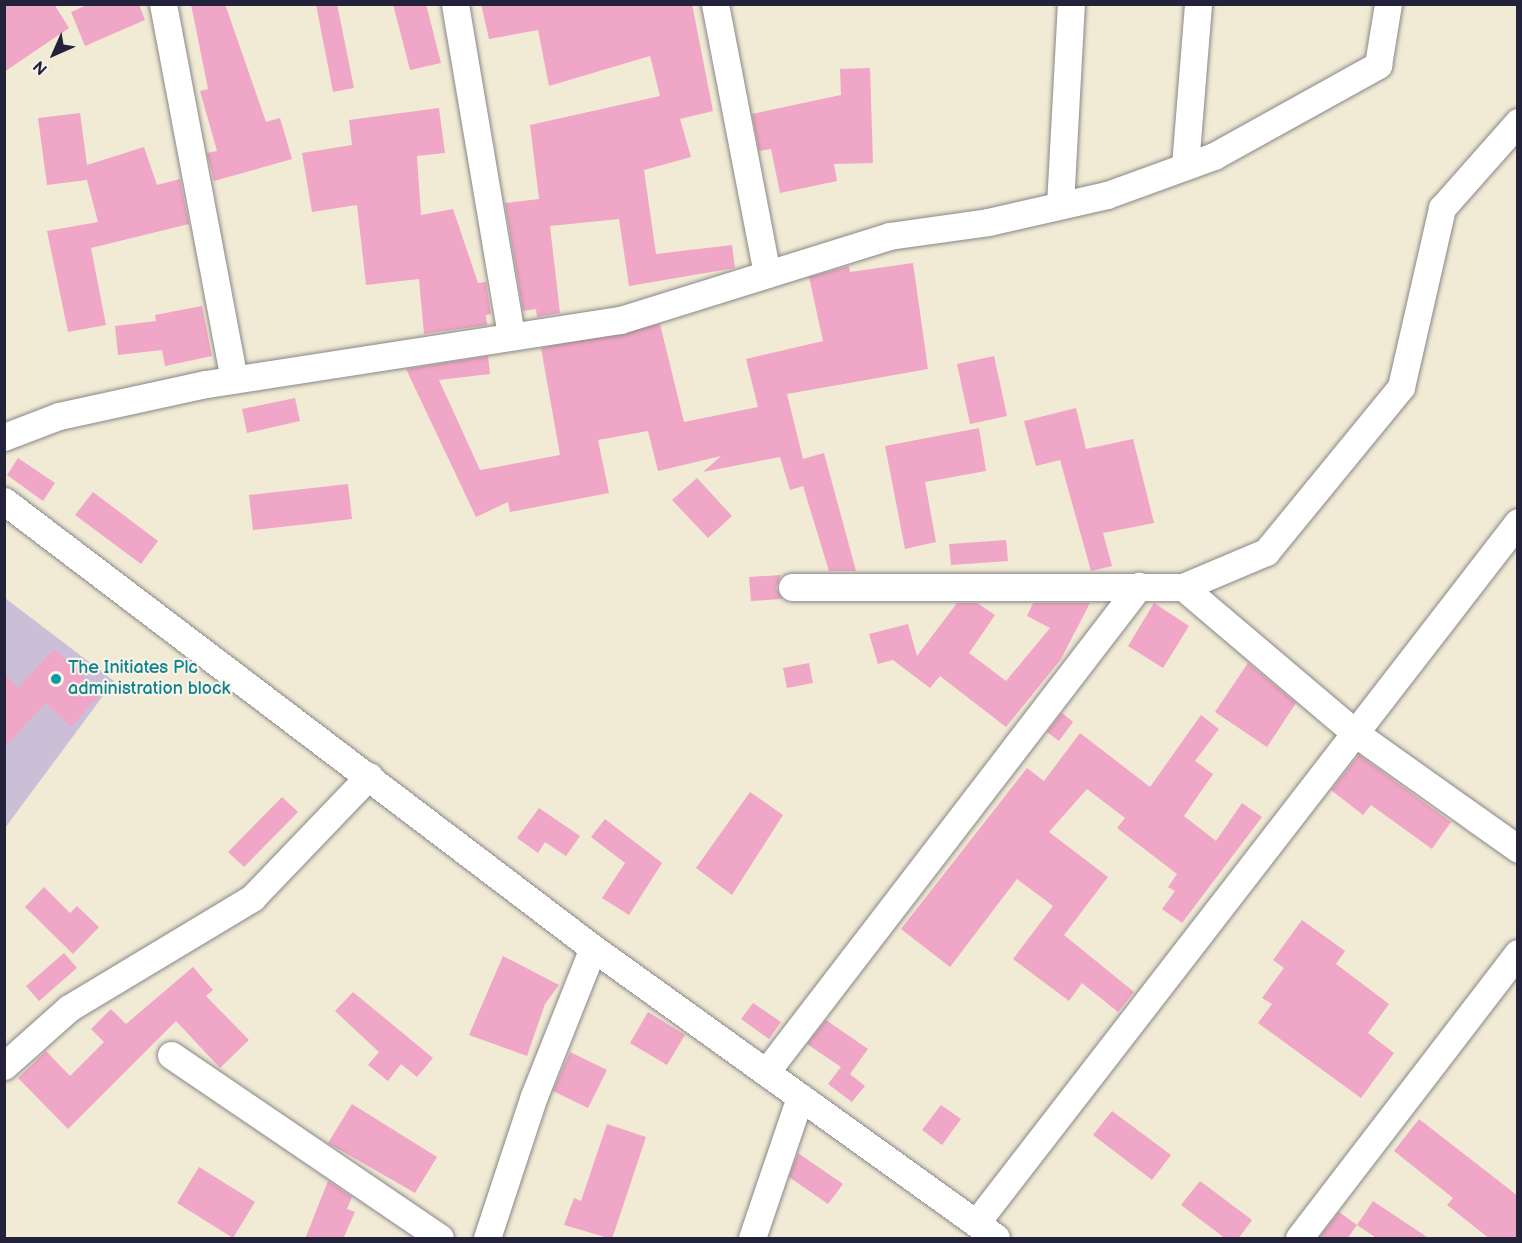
<!DOCTYPE html>
<html>
<head>
<meta charset="utf-8">
<style>
  body { margin:0 }
  #map { position:relative; width:1522px; height:1243px; overflow:hidden; background:#f1ebd5; font-family:"Balsamiq Sans",sans-serif }
  div>[style] { position:absolute }
  [style*='--x'] { left:calc(var(--x)*1px); top:calc(var(--y)*1px); width:calc(var(--w)*1px); rotate:calc(var(--a)*1deg) }
  .industrial>* { inset:0; background:#cabfd6 }
  .building>* { inset:0; background:#f0a6c6 }
  .roads { filter:drop-shadow(0 0 2px #8a8688) drop-shadow(0 0 2px #8a8688) }
  .minor>* { height:27px; margin:-13.5px; padding:0 13.5px; transform-origin:13.5px; border-radius:13.5px; background:#fff }
  .dots>* { width:16px; height:16px; translate:-50% -50%; box-sizing:border-box; border:3px solid #f7f3e8; border-radius:50% }
  span { translate:-50% -50%; white-space:nowrap; text-align:center; line-height:1.15; -webkit-text-stroke:4.5px #f7f3e8; paint-order:stroke }
  .culture-label { font-size:18px; color:#0d838f }
  .left { translate:0 -50%; text-align:left }
  .frame { position:absolute; inset:0; border:6px solid #22223b; pointer-events:none }
  .north { position:absolute; left:24px; top:24px; width:60px; height:60px; -webkit-text-stroke:4px #f7f3e8; paint-order:stroke; rotate:225deg; font-size:16px; font-weight:700; line-height:24px; text-align:center; color:#22223b }
  .north::after { content:''; display:block; margin:auto; width:21px; height:27px; background:#22223b; clip-path:polygon(50% 0,100% 100%,50% 72%,0 100%) }
</style>
</head>
<body>
<div id="map">
  <div class="industrial">
    <i style="clip-path:polygon(5px 598px,114px 681px,5px 828px)"></i>
  </div>
  <div class="building">
    <i style="clip-path:polygon(4px 4px,54px 4px,69px 28px,4px 72px)"></i>
    <i style="clip-path:polygon(89px 4px,139px 4px,145px 20px,85px 46px,71px 12px)"></i>
    <i style="clip-path:polygon(191px 4px,225px 4px,266px 122px,280px 118px,292px 159px,214px 181px,207px 153px,217px 151px,200px 91px,208px 89px)"></i>
    <i style="clip-path:polygon(316px 4px,337px 4px,354px 88px,333px 92px)"></i>
    <i style="clip-path:polygon(393px 4px,426px 4px,441px 63px,410px 70px)"></i>
    <i style="clip-path:polygon(481px 4px,692px 4px,713px 111px,680px 119px,691px 157px,644px 170px,656px 254px,732px 245px,735px 268px,629px 286px,619px 219px,550px 226px,560px 313px,537px 317px,536px 309px,523px 311px,505px 203px,539px 199px,530px 125px,660px 96px,650px 56px,549px 86px,538px 30px,489px 39px)"></i>
    <i style="clip-path:polygon(870px 68px,873px 163px,834px 164px,837px 181px,780px 193px,771px 149px,759px 151px,752px 114px,841px 95px,840px 69px)"></i>
    <i style="clip-path:polygon(439px 108px,445px 153px,417px 156px,421px 215px,453px 209px,478px 283px,486px 282px,491px 314px,486px 315px,487px 325px,424px 334px,419px 279px,366px 285px,357px 205px,312px 212px,302px 153px,352px 145px,349px 120px)"></i>
    <i style="clip-path:polygon(80px 113px,87px 165px,144px 147px,157px 185px,180px 179px,189px 224px,91px 248px,106px 325px,68px 332px,47px 231px,98px 222px,87px 180px,47px 185px,38px 118px)"></i>
    <i style="clip-path:polygon(913px 263px,928px 369px,787px 394px,803px 459px,824px 453px,856px 571px,829px 571px,803px 486px,790px 490px,780px 457px,703px 472px,721px 456px,658px 471px,648px 431px,598px 440px,609px 493px,510px 512px,508px 502px,476px 517px,406px 369px,488px 356px,490px 374px,439px 380px,480px 470px,560px 455px,541px 348px,660px 324px,684px 422px,758px 407px,746px 359px,823px 341px,809px 277px,849px 266px,850px 272px)"></i>
    <i style="clip-path:polygon(202px 306px,212px 356px,165px 366px,162px 350px,118px 355px,115px 326px,156px 321px,155px 315px)"></i>
    <i style="clip-path:polygon(994px 356px,1007px 416px,970px 424px,957px 364px)"></i>
    <i style="clip-path:polygon(295px 398px,300px 421px,247px 433px,242px 409px)"></i>
    <i style="clip-path:polygon(1076px 408px,1086px 449px,1133px 439px,1154px 523px,1103px 533px,1112px 566px,1091px 571px,1060px 460px,1036px 466px,1024px 421px)"></i>
    <i style="clip-path:polygon(979px 428px,986px 471px,925px 482px,936px 542px,905px 549px,885px 446px)"></i>
    <i style="clip-path:polygon(18px 458px,55px 483px,43px 501px,7px 475px)"></i>
    <i style="clip-path:polygon(697px 478px,732px 516px,708px 538px,672px 500px)"></i>
    <i style="clip-path:polygon(348px 484px,352px 519px,253px 530px,249px 495px)"></i>
    <i style="clip-path:polygon(93px 492px,158px 541px,141px 564px,75px 515px)"></i>
    <i style="clip-path:polygon(1006px 540px,1008px 561px,951px 565px,949px 544px)"></i>
    <i style="clip-path:polygon(781px 575px,776px 588px,782px 599px,751px 601px,749px 577px)"></i>
    <i style="clip-path:polygon(957px 603px,977px 603px,995px 615px,969px 653px,1006px 681px,1050px 628px,1027px 616px,1033px 603px,1090px 603px,1061px 659px,1006px 727px,940px 676px,930px 688px,893px 660px,878px 664px,869px 634px,908px 624px,917px 656px)"></i>
    <i style="clip-path:polygon(1154px 603px,1189px 626px,1163px 668px,1128px 646px)"></i>
    <i style="clip-path:polygon(54px 649px,101px 693px,71px 727px,46px 703px,4px 747px,4px 674px,18px 688px)"></i>
    <i style="clip-path:polygon(809px 663px,813px 683px,787px 688px,783px 668px)"></i>
    <i style="clip-path:polygon(1248px 663px,1296px 703px,1267px 747px,1215px 712px)"></i>
    <i style="clip-path:polygon(1062px 713px,1073px 722px,1059px 741px,1047px 732px)"></i>
    <i style="clip-path:polygon(1201px 715px,1219px 729px,1195px 761px,1213px 774px,1184px 816px,1216px 841px,1242px 803px,1262px 817px,1182px 923px,1162px 909px,1175px 891px,1168px 887px,1177px 874px,1117px 828px,1125px 818px,1087px 789px,1049px 832px,1108px 877px,1064px 935px,1134px 992px,1118px 1012px,1082px 983px,1069px 1001px,1013px 959px,1053px 906px,1017px 879px,950px 967px,901px 929px,1027px 768px,1044px 781px,1080px 733px,1150px 787px)"></i>
    <i style="clip-path:polygon(1359px 755px,1451px 822px,1432px 849px,1371px 805px,1363px 815px,1331px 790px)"></i>
    <i style="clip-path:polygon(750px 792px,783px 815px,732px 895px,696px 868px)"></i>
    <i style="clip-path:polygon(282px 797px,298px 812px,244px 867px,228px 852px)"></i>
    <i style="clip-path:polygon(539px 808px,580px 836px,566px 856px,545px 842px,538px 853px,517px 838px)"></i>
    <i style="clip-path:polygon(605px 819px,662px 863px,629px 915px,602px 898px,625px 863px,591px 837px)"></i>
    <i style="clip-path:polygon(44px 887px,70px 913px,77px 906px,99px 927px,73px 954px,25px 907px)"></i>
    <i style="clip-path:polygon(1302px 920px,1345px 951px,1336px 964px,1389px 1004px,1368px 1033px,1394px 1053px,1361px 1098px,1258px 1023px,1272px 1004px,1262px 998px,1284px 968px,1273px 960px)"></i>
    <i style="clip-path:polygon(64px 953px,77px 968px,39px 1001px,26px 986px)"></i>
    <i style="clip-path:polygon(503px 956px,559px 985px,545px 1004px,527px 1056px,469px 1035px)"></i>
    <i style="clip-path:polygon(193px 967px,213px 990px,206px 996px,249px 1040px,220px 1068px,176px 1021px,68px 1129px,18px 1078px,46px 1051px,70px 1076px,104px 1042px,91px 1029px,111px 1009px,126px 1024px)"></i>
    <i style="clip-path:polygon(353px 992px,433px 1058px,417px 1077px,401px 1064px,388px 1081px,368px 1065px,379px 1052px,335px 1011px)"></i>
    <i style="clip-path:polygon(753px 1003px,781px 1022px,769px 1039px,741px 1019px)"></i>
    <i style="clip-path:polygon(648px 1012px,685px 1035px,667px 1065px,630px 1043px)"></i>
    <i style="clip-path:polygon(826px 1020px,868px 1049px,850px 1074px,865px 1086px,852px 1102px,828px 1084px,841px 1067px,807px 1044px)"></i>
    <i style="clip-path:polygon(570px 1052px,607px 1070px,588px 1108px,553px 1091px)"></i>
    <i style="clip-path:polygon(352px 1104px,437px 1157px,415px 1193px,328px 1143px)"></i>
    <i style="clip-path:polygon(941px 1105px,961px 1119px,942px 1145px,922px 1130px)"></i>
    <i style="clip-path:polygon(1112px 1111px,1171px 1155px,1152px 1180px,1093px 1135px)"></i>
    <i style="clip-path:polygon(1419px 1119px,1518px 1196px,1518px 1239px,1490px 1239px,1447px 1205px,1453px 1198px,1394px 1151px)"></i>
    <i style="clip-path:polygon(607px 1124px,646px 1137px,612px 1239px,564px 1225px,574px 1198px,581px 1201px)"></i>
    <i style="clip-path:polygon(798px 1153px,843px 1184px,828px 1204px,789px 1177px)"></i>
    <i style="clip-path:polygon(199px 1167px,255px 1202px,233px 1238px,177px 1203px)"></i>
    <i style="clip-path:polygon(328px 1181px,352px 1197px,347px 1209px,355px 1212px,343px 1239px,305px 1239px)"></i>
    <i style="clip-path:polygon(1200px 1181px,1252px 1220px,1238px 1239px,1226px 1239px,1181px 1205px)"></i>
    <i style="clip-path:polygon(1373px 1201px,1430px 1239px,1378px 1239px,1357px 1225px)"></i>
    <i style="clip-path:polygon(1339px 1212px,1357px 1225px,1347px 1239px,1318px 1239px)"></i>
  </div>
  <div class="roads">
    <div class="minor">
      <i style="--x:163;--y:4;--w:382;--a:79.3"></i>
      <i style="--x:455;--y:4;--w:337;--a:80.4"></i>
      <i style="--x:715;--y:4;--w:275;--a:79.1"></i>
      <i style="--x:1185;--y:166;--w:163;--a:-85.4"></i>
      <i style="--x:1060;--y:205;--w:201;--a:-86.9"></i>
      <i style="--x:4;--y:437;--w:59;--a:-20.9"></i>
      <i style="--x:59;--y:416;--w:150;--a:-12.3"></i>
      <i style="--x:206;--y:384;--w:419;--a:-8.8"></i>
      <i style="--x:620;--y:320;--w:282;--a:-17.3"></i>
      <i style="--x:889;--y:236;--w:100;--a:-8"></i>
      <i style="--x:988;--y:222;--w:122;--a:-12.8"></i>
      <i style="--x:1107;--y:195;--w:114;--a:-20"></i>
      <i style="--x:1214;--y:156;--w:188;--a:-29"></i>
      <i style="--x:1378;--y:65;--w:62;--a:-80.7"></i>
      <i style="--x:4;--y:501;--w:739;--a:37.2"></i>
      <i style="--x:593;--y:948;--w:496;--a:35.7"></i>
      <i style="--x:792;--y:587;--w:391;--a:0"></i>
      <i style="--x:1183;--y:587;--w:90;--a:-22.9"></i>
      <i style="--x:1266;--y:552;--w:213;--a:-50.7"></i>
      <i style="--x:1401;--y:387;--w:184;--a:-77.1"></i>
      <i style="--x:1442;--y:208;--w:115;--a:-48.5"></i>
      <i style="--x:1183;--y:587;--w:226;--a:40.3"></i>
      <i style="--x:1355;--y:733;--w:200;--a:35.4"></i>
      <i style="--x:171;--y:1055;--w:325;--a:34.2"></i>
      <i style="--x:4;--y:1066;--w:87;--a:-41.7"></i>
      <i style="--x:69;--y:1008;--w:214;--a:-31"></i>
      <i style="--x:252;--y:898;--w:169;--a:-46.2"></i>
      <i style="--x:766;--y:1072;--w:613;--a:-52.49"></i>
      <i style="--x:976;--y:1223;--w:886;--a:-52.29"></i>
      <i style="--x:487;--y:1238;--w:150;--a:-71.7"></i>
      <i style="--x:534;--y:1096;--w:159;--a:-68.3"></i>
      <i style="--x:752;--y:1238;--w:149;--a:-71.2"></i>
      <i style="--x:1299;--y:1238;--w:359;--a:-52.5"></i>
    </div>
  </div>
  <div class="dots">
    <i style="left:56px;top:679px;background:#0f9aa8"></i>
  </div>
  <div class="culture-label">
    <span class="left" style="left:68px;top:679px">The Initiates Plc<br>administration block</span>
  </div>
  <div class="frame"></div>
  <div class="north">N</div>
</div>
</body>
</html>
